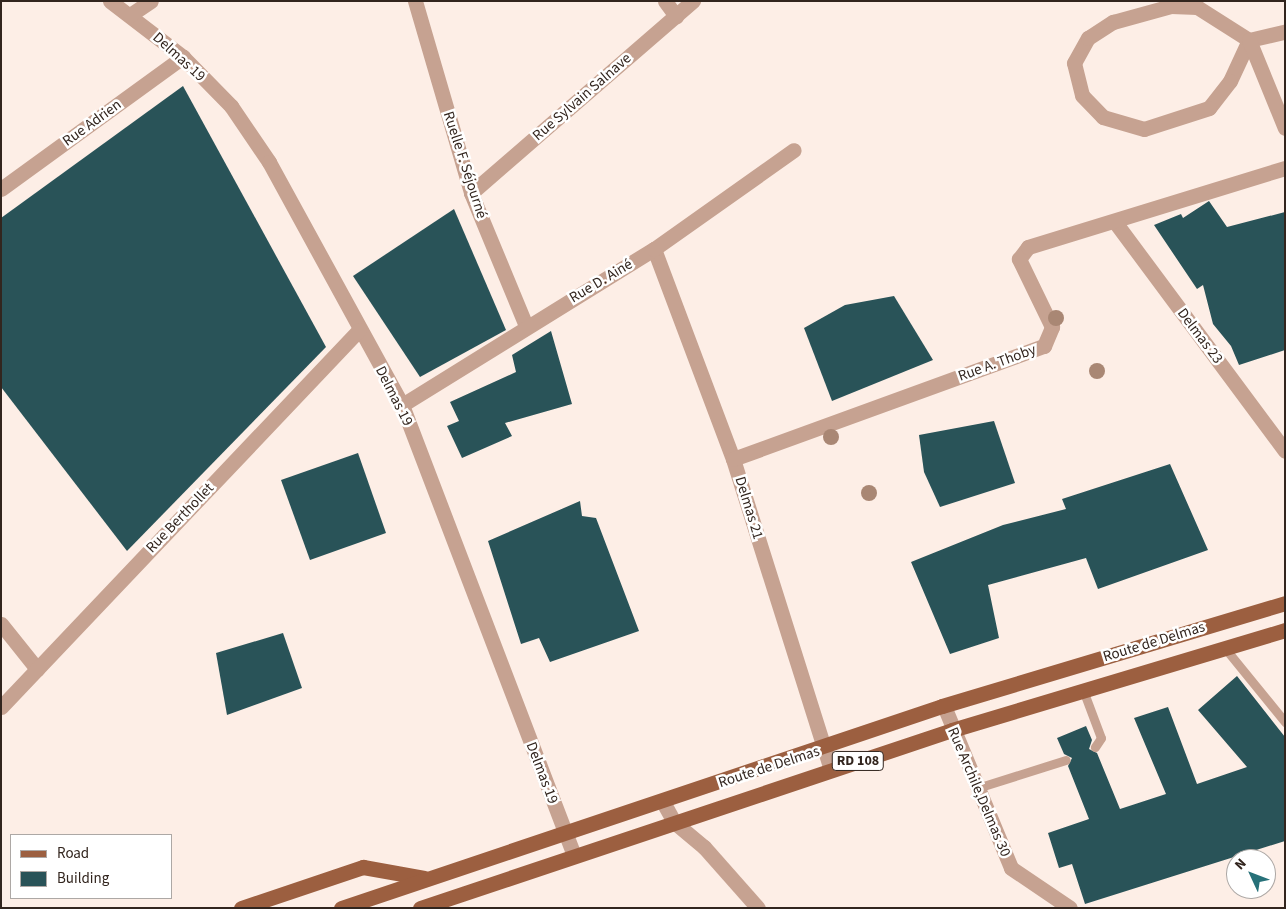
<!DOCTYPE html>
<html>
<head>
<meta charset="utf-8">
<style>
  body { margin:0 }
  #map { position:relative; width:1286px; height:909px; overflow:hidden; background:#fdeee6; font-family:"Source Sans 3",sans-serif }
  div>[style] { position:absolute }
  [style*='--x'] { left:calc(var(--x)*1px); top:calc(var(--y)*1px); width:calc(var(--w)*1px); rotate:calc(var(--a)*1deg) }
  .building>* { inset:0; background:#295358 }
  .lane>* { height:9px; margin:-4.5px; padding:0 4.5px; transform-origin:4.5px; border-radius:4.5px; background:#c6a291 }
  .street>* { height:15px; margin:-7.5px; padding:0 7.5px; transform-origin:7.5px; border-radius:7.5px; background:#c6a291 }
  .primary>* { height:15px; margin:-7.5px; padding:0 7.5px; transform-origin:7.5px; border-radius:7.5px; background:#9c5f40 }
  .trees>* { width:16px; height:16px; margin:-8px; border-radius:50%; background:#a98774 }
  span { translate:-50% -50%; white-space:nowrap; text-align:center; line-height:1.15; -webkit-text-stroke:5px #fff; paint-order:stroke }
  .shield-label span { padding:1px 4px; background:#fff; border:1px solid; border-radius:4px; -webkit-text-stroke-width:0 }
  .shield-label { font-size:14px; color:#32251e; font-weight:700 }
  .street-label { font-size:15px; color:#32251e }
  .frame { position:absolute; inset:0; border:2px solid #32251e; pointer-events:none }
  .legend { position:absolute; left:10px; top:834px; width:162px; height:65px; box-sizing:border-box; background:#fff; border:1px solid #ada8a5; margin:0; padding:6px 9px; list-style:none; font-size:15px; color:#32251e }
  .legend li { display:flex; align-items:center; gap:10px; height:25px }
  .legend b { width:25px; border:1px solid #ada8a5 }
  .north { position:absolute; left:1226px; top:849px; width:50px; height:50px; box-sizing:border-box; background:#fff; border:1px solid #ada8a5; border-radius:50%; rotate:313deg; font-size:14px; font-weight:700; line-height:20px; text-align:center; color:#32251e }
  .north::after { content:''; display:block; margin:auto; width:18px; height:22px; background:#277179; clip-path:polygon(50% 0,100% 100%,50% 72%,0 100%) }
</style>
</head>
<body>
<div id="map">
  <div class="building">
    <i style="clip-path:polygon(183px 86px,326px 347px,127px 551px,1px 387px,1px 218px)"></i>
    <i style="clip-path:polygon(1209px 201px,1227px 227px,1285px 212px,1285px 350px,1239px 365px,1231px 346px,1213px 324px,1203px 285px,1197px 289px,1154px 225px,1181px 214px,1183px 218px)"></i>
    <i style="clip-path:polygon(454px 209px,506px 330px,420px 377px,353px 276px)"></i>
    <i style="clip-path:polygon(894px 296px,933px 360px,832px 401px,804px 328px,845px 305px)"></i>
    <i style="clip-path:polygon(551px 331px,572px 404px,505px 423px,512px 436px,462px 458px,447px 426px,459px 421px,450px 402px,516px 372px,512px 355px)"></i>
    <i style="clip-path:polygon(994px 421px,1015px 483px,940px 507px,924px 472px,919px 435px)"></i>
    <i style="clip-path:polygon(358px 453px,386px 533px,310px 560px,281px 480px)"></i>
    <i style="clip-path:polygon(1170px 464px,1208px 550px,1098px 589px,1086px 558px,988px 585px,999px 638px,950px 654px,911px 562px,1003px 525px,1066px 509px,1062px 499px)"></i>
    <i style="clip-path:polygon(580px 501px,582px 516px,596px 518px,639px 631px,550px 662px,539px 638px,521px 644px,488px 541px)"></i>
    <i style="clip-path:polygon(283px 633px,302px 688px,227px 715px,216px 653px)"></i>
    <i style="clip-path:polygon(1237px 676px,1285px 737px,1285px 841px,1085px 904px,1072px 864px,1059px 868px,1048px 833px,1089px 819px,1068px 766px,1072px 758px,1064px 754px,1057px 738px,1086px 726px,1092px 740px,1089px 749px,1097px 753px,1120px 809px,1166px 794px,1134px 718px,1168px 707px,1197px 784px,1247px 767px,1198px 710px)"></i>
  </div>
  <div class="lane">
    <i style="--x:1224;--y:647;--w:97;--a:50.9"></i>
    <i style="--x:1083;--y:690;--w:51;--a:69.4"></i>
    <i style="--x:1101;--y:738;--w:11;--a:124"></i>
    <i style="--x:977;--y:788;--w:93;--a:-17.5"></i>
  </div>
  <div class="street">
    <i style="--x:110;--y:1;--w:92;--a:37.5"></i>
    <i style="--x:183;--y:57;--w:69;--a:45.6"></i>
    <i style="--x:231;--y:106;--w:68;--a:55.8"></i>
    <i style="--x:269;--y:162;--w:277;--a:61.3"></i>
    <i style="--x:402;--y:405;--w:482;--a:69.1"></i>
    <i style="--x:415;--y:1;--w:200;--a:73.7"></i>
    <i style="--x:471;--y:193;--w:144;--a:67.5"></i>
    <i style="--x:665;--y:1;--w:19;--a:54"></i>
    <i style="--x:130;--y:15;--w:25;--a:-34"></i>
    <i style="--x:1249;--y:40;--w:45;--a:114.9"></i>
    <i style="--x:1230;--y:81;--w:34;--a:128"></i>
    <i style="--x:1209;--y:108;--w:68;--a:162.1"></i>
    <i style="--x:1144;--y:129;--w:43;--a:-163.7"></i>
    <i style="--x:1103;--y:117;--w:30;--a:-134"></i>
    <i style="--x:1082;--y:95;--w:33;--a:-104"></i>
    <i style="--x:1074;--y:63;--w:29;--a:-61"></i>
    <i style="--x:1088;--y:38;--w:30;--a:-33"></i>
    <i style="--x:1113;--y:22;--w:60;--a:-15.4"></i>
    <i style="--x:1171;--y:6;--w:26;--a:2"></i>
    <i style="--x:1197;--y:7;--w:62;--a:32.4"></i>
    <i style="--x:1249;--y:40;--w:37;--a:-13"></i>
    <i style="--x:1249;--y:40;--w:95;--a:67.8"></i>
    <i style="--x:1;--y:189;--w:225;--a:-36"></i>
    <i style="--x:471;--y:193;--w:294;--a:-40.9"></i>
    <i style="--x:1115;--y:222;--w:285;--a:53.4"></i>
    <i style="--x:654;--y:249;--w:224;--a:69.4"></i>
    <i style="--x:733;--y:459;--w:326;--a:72.5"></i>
    <i style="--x:402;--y:405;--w:296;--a:-31.8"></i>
    <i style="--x:654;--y:249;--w:171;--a:-35.3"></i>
    <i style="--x:733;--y:459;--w:331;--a:-20"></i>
    <i style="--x:1044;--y:346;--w:21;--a:-67"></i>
    <i style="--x:1052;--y:327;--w:76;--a:-115.9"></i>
    <i style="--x:1019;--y:259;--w:15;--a:-53"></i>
    <i style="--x:1028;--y:247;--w:269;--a:-17.1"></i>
    <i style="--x:1;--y:624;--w:58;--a:51.3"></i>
    <i style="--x:944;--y:706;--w:175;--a:67.5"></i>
    <i style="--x:1011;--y:868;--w:71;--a:34.1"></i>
    <i style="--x:1;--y:707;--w:520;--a:-46.48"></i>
    <i style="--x:663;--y:802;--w:23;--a:61"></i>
    <i style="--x:674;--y:822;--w:39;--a:40"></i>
    <i style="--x:704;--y:847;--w:81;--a:48.5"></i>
  </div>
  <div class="primary">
    <i style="--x:241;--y:908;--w:129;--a:-18.6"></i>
    <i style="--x:363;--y:867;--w:62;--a:10.2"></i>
    <i style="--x:341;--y:908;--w:634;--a:-18.58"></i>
    <i style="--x:942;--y:706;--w:358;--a:-16.7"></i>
    <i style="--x:420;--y:908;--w:561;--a:-18.5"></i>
    <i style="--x:952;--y:730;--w:348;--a:-16.7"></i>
  </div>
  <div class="trees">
    <i style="left:1056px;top:318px"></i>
    <i style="left:1097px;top:371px"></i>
    <i style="left:831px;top:437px"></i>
    <i style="left:869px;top:493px"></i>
  </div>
  <div class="shield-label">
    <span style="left:858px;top:761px">RD 108</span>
  </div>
  <div class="street-label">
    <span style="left:179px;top:57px;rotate:42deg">Delmas 19</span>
    <span style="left:582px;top:97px;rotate:-41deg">Rue Sylvain Salnave</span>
    <span style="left:92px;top:123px;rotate:-36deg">Rue Adrien</span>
    <span style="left:465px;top:165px;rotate:72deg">Ruelle F. Séjourné</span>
    <span style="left:601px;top:281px;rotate:-31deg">Rue D. Ainé</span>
    <span style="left:1200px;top:336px;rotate:53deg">Delmas 23</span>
    <span style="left:997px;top:363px;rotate:-20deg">Rue A. Thoby</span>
    <span style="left:394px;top:396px;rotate:63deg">Delmas 19</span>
    <span style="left:749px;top:508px;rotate:73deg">Delmas 21</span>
    <span style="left:180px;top:518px;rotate:-46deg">Rue Berthollet</span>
    <span style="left:1154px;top:642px;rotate:-17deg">Route de Delmas</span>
    <span style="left:769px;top:767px;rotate:-18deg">Route de Delmas</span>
    <span style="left:542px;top:773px;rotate:69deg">Delmas 19</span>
    <span style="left:979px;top:792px;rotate:67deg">Rue Archile,Delmas 30</span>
  </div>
  <div class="frame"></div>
  <ul class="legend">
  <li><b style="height:6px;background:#9c5f40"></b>Road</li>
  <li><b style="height:14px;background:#295358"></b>Building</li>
  </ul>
  <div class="north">N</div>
</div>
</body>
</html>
